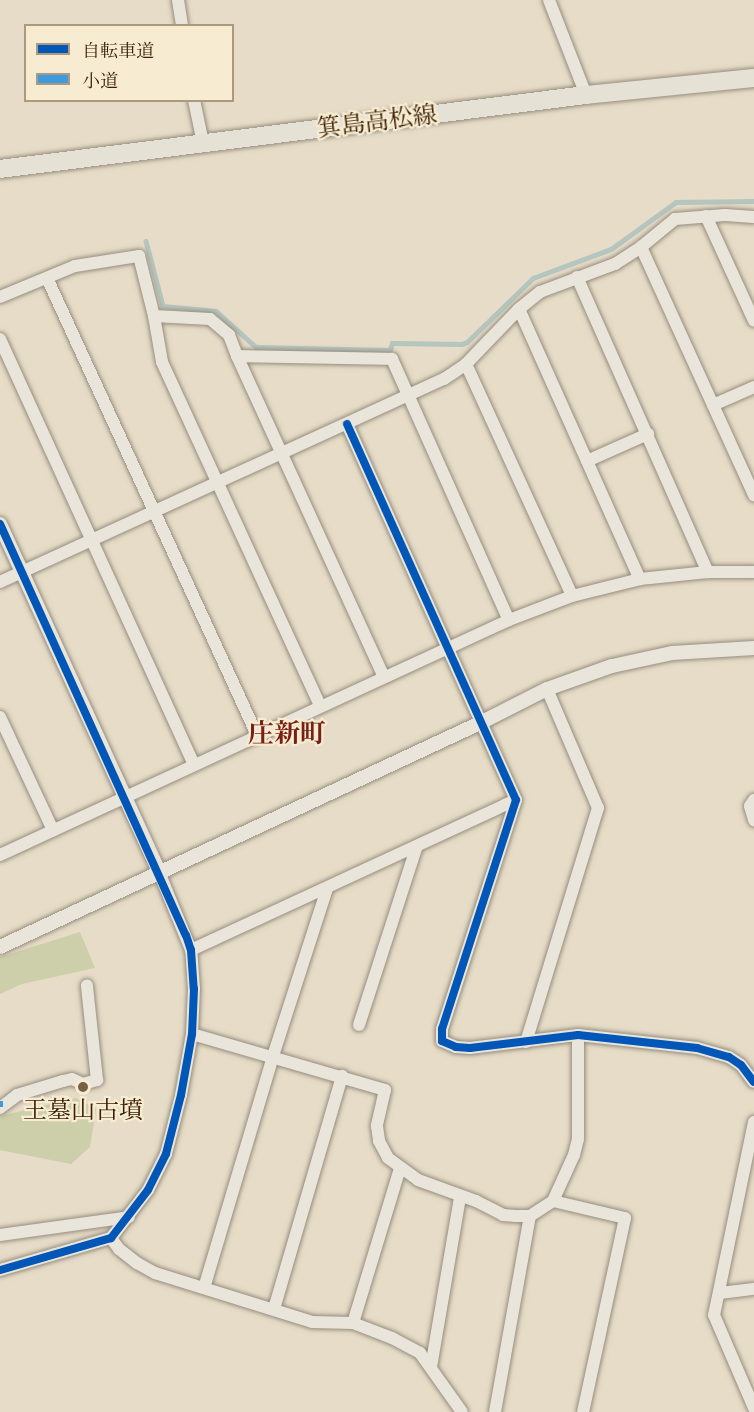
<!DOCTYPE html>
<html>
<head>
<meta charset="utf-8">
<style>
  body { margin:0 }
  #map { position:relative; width:754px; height:1412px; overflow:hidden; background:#e6dcc7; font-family:Alegreya,"Noto Serif JP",serif }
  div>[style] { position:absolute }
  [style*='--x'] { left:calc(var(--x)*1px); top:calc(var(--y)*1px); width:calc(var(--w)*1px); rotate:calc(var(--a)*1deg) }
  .green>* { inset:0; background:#cdceaa }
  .stream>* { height:4.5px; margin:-2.25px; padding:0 2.25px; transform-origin:2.25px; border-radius:2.25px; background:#b5c5bf }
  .roads { filter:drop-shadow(0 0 2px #968d7e) drop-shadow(0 0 2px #968d7e) }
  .minor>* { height:12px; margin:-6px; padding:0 6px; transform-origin:6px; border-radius:6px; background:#eae5db }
  .tertiary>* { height:14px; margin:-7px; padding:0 7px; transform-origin:7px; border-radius:7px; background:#eae5db }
  .primary>* { height:18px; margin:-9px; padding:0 9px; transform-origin:9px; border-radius:9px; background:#e6e1d5 }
  .quiet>* { height:6px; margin-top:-3px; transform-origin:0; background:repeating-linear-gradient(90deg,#3e9bdd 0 12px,transparent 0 18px) }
  .cycleway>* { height:8px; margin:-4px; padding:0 4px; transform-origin:4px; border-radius:4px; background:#0057b8 }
  .dots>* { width:16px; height:16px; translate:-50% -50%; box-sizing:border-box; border:3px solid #f7ecd2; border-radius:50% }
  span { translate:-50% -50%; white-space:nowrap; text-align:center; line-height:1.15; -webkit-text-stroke:4.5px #f7ecd2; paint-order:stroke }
  .street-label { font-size:24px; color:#391e01 }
  .poi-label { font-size:24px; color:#391e01 }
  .neighbourhood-label { font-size:26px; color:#7a1f14; font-weight:700 }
  .legend { position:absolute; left:24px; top:24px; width:210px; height:78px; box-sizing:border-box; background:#f7ecd2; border:2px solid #ab9a7e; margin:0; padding:8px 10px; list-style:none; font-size:18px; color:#391e01 }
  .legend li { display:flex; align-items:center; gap:12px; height:30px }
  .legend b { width:30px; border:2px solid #ab9a7e }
</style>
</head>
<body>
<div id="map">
  <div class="green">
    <i style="clip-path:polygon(80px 932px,95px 968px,22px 984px,0 994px,0 957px)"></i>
    <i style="clip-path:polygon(76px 1098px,96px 1109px,90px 1147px,71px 1164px,0 1150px,0 1116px)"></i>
  </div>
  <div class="stream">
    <i style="--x:146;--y:241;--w:67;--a:75.3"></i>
    <i style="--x:163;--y:306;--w:53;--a:5.4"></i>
    <i style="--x:216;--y:311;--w:54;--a:42"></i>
    <i style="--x:256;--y:347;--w:134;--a:1.3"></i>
    <i style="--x:390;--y:350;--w:7;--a:-74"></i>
    <i style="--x:392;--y:343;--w:70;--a:0.8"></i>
    <i style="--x:462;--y:344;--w:5;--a:-22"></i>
    <i style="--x:467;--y:342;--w:92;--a:-44.1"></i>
    <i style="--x:533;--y:278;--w:83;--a:-20.4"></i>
    <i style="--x:611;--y:249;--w:80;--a:-35.9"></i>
    <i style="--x:676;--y:202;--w:78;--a:-0.7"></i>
  </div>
  <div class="roads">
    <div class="minor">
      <i style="--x:178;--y:0;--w:26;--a:81"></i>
      <i style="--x:549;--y:0;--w:102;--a:68.7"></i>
      <i style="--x:194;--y:100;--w:44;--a:78.2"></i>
      <i style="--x:706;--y:216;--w:115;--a:65.4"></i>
      <i style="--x:641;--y:247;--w:273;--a:65.5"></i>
      <i style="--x:577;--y:277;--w:323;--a:66.1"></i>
      <i style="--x:47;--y:278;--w:503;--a:65.32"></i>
      <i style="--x:0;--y:297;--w:81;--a:-22.5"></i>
      <i style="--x:75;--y:266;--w:65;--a:-8.9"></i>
      <i style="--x:139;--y:256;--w:62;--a:76"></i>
      <i style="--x:154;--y:316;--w:56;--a:3.1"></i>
      <i style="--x:210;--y:319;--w:25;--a:40"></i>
      <i style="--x:229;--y:335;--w:22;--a:69"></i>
      <i style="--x:237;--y:356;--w:155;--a:1.1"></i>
      <i style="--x:392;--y:359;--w:286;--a:65.9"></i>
      <i style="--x:519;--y:309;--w:296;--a:65.9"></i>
      <i style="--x:154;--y:316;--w:47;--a:80.1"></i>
      <i style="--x:162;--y:362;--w:379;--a:65.3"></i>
      <i style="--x:0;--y:339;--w:467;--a:65.5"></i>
      <i style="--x:237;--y:356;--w:353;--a:65.4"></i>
      <i style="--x:466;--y:364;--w:255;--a:65.4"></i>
      <i style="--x:713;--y:405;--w:45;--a:-23.7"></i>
      <i style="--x:347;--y:424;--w:412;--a:65.8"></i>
      <i style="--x:516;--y:800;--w:241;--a:107.9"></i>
      <i style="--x:442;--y:1029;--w:12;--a:90"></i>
      <i style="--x:442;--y:1041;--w:15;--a:23"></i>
      <i style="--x:456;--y:1047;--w:14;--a:4"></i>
      <i style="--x:470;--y:1048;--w:109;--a:-6.9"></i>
      <i style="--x:578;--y:1035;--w:120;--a:6.2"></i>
      <i style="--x:697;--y:1048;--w:33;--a:16"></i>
      <i style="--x:729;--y:1057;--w:14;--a:34"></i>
      <i style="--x:741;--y:1065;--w:21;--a:53"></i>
      <i style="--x:587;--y:461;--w:67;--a:-23.9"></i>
      <i style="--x:0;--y:582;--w:488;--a:-24.6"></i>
      <i style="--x:444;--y:379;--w:27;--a:-34"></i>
      <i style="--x:466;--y:364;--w:76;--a:-46.1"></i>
      <i style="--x:519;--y:309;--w:27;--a:-39"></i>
      <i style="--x:540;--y:292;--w:80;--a:-20.5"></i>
      <i style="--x:615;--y:264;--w:31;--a:-33"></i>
      <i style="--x:641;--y:247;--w:44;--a:-39.5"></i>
      <i style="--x:675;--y:219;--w:50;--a:-4.6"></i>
      <i style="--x:725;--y:215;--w:29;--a:4"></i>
      <i style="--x:0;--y:717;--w:125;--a:64.9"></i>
      <i style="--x:754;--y:800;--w:7;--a:124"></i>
      <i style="--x:750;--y:806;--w:15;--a:74"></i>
      <i style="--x:0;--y:855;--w:561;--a:-24.78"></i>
      <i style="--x:509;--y:620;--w:67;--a:-20.9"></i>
      <i style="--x:572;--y:596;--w:70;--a:-14"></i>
      <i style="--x:640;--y:579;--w:68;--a:-5.9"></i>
      <i style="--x:708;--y:572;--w:46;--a:0"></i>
      <i style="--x:191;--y:950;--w:358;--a:-24.8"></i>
      <i style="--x:359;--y:1025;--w:186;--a:-72.1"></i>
      <i style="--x:192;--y:1034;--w:201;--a:16.2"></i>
      <i style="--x:385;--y:1090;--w:37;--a:103"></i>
      <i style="--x:377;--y:1126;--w:15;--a:82"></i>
      <i style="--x:379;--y:1141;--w:19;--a:62"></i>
      <i style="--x:388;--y:1158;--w:37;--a:36"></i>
      <i style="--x:418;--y:1180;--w:62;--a:19.9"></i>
      <i style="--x:476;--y:1201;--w:30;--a:27"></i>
      <i style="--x:503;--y:1215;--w:13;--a:4"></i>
      <i style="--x:516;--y:1216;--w:14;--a:0"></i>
      <i style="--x:530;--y:1216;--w:27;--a:-33"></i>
      <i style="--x:553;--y:1201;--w:51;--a:-65.5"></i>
      <i style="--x:574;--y:1155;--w:16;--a:-76"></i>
      <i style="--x:578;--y:1139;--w:104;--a:-90"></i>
      <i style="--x:526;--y:1042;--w:245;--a:-72.9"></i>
      <i style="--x:598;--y:808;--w:129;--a:-113.2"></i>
      <i style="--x:0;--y:1108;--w:21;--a:-37"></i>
      <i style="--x:17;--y:1095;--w:48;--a:-16.9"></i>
      <i style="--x:63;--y:1081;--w:9;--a:-13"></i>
      <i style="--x:72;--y:1079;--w:12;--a:24"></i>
      <i style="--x:83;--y:1084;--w:15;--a:-16"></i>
      <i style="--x:97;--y:1080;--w:95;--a:-96.1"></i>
      <i style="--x:754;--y:1122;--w:197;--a:101.7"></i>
      <i style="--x:714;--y:1315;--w:101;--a:66.7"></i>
      <i style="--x:553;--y:1201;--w:74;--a:13.3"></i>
      <i style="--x:625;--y:1218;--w:198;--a:102.2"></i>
      <i style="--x:0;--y:1235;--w:130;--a:-7.9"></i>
      <i style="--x:111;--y:1238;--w:14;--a:54"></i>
      <i style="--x:119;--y:1249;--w:23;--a:38"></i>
      <i style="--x:137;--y:1263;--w:21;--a:29"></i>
      <i style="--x:155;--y:1273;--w:164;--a:17.3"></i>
      <i style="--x:312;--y:1322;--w:41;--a:1.4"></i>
      <i style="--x:353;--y:1323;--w:42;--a:21"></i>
      <i style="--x:392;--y:1338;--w:32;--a:28"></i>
      <i style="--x:420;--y:1353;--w:72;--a:54.6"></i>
      <i style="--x:0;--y:1270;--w:116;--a:-16.1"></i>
      <i style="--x:111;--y:1238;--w:61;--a:-52.4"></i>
      <i style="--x:148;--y:1190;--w:40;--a:-63.4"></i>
      <i style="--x:166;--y:1154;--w:61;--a:-75.7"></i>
      <i style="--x:181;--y:1095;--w:62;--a:-79.8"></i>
      <i style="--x:192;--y:1034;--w:45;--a:-87.5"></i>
      <i style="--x:194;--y:989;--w:39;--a:-94"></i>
      <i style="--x:191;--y:950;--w:84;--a:-112.3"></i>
      <i style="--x:204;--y:1288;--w:242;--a:-73.4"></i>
      <i style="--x:273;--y:1056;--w:176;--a:-72.1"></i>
      <i style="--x:720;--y:1293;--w:34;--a:-7"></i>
      <i style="--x:274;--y:1309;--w:243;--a:-73.7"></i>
      <i style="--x:353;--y:1323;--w:162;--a:-73.1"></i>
      <i style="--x:431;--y:1367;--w:172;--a:-80.3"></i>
      <i style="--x:495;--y:1412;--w:199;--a:-79.9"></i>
    </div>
    <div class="tertiary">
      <i style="--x:0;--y:524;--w:383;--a:65.4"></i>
      <i style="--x:0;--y:947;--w:530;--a:-25.02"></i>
      <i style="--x:480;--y:723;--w:75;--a:-26.9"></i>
      <i style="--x:547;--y:689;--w:69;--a:-19.5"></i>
      <i style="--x:612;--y:666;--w:61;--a:-12.2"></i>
      <i style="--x:672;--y:653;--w:82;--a:-3.5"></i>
    </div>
    <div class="primary">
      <i style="--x:0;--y:169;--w:591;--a:-7.2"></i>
      <i style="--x:586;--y:95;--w:169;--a:-5.8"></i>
    </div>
  </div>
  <div class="quiet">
    <i style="--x:0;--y:1104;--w:3;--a:0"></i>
  </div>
  <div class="cycleway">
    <i style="--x:347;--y:424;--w:412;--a:65.8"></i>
    <i style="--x:516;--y:800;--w:241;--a:107.9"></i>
    <i style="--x:442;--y:1029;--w:12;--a:90"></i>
    <i style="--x:442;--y:1041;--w:15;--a:23"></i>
    <i style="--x:456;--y:1047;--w:14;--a:4"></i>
    <i style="--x:470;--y:1048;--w:109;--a:-6.9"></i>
    <i style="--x:578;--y:1035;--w:120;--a:6.2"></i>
    <i style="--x:697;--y:1048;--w:33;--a:16"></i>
    <i style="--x:729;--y:1057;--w:14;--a:34"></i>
    <i style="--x:741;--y:1065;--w:21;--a:53"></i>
    <i style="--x:0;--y:524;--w:451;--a:65.7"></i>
    <i style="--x:186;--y:935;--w:16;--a:72"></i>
    <i style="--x:191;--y:950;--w:39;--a:86"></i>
    <i style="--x:194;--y:989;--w:45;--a:92.5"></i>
    <i style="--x:192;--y:1034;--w:62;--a:100.2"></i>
    <i style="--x:181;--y:1095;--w:61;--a:104.3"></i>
    <i style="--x:166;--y:1154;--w:40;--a:116.6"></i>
    <i style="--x:148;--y:1190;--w:61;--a:127.6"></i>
    <i style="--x:111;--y:1238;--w:116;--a:163.9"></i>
  </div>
  <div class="dots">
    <i style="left:83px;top:1087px;background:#766046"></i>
  </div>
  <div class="street-label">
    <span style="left:377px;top:122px;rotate:-7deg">箕島高松線</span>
  </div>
  <div class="poi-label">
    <span style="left:83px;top:1111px">王墓山古墳</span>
  </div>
  <div class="neighbourhood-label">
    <span style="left:287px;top:734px">庄新町</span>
  </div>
  <ul class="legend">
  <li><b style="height:8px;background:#0057b8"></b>自転車道</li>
  <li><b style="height:8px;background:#3e9bdd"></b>小道</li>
  </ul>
</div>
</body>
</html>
